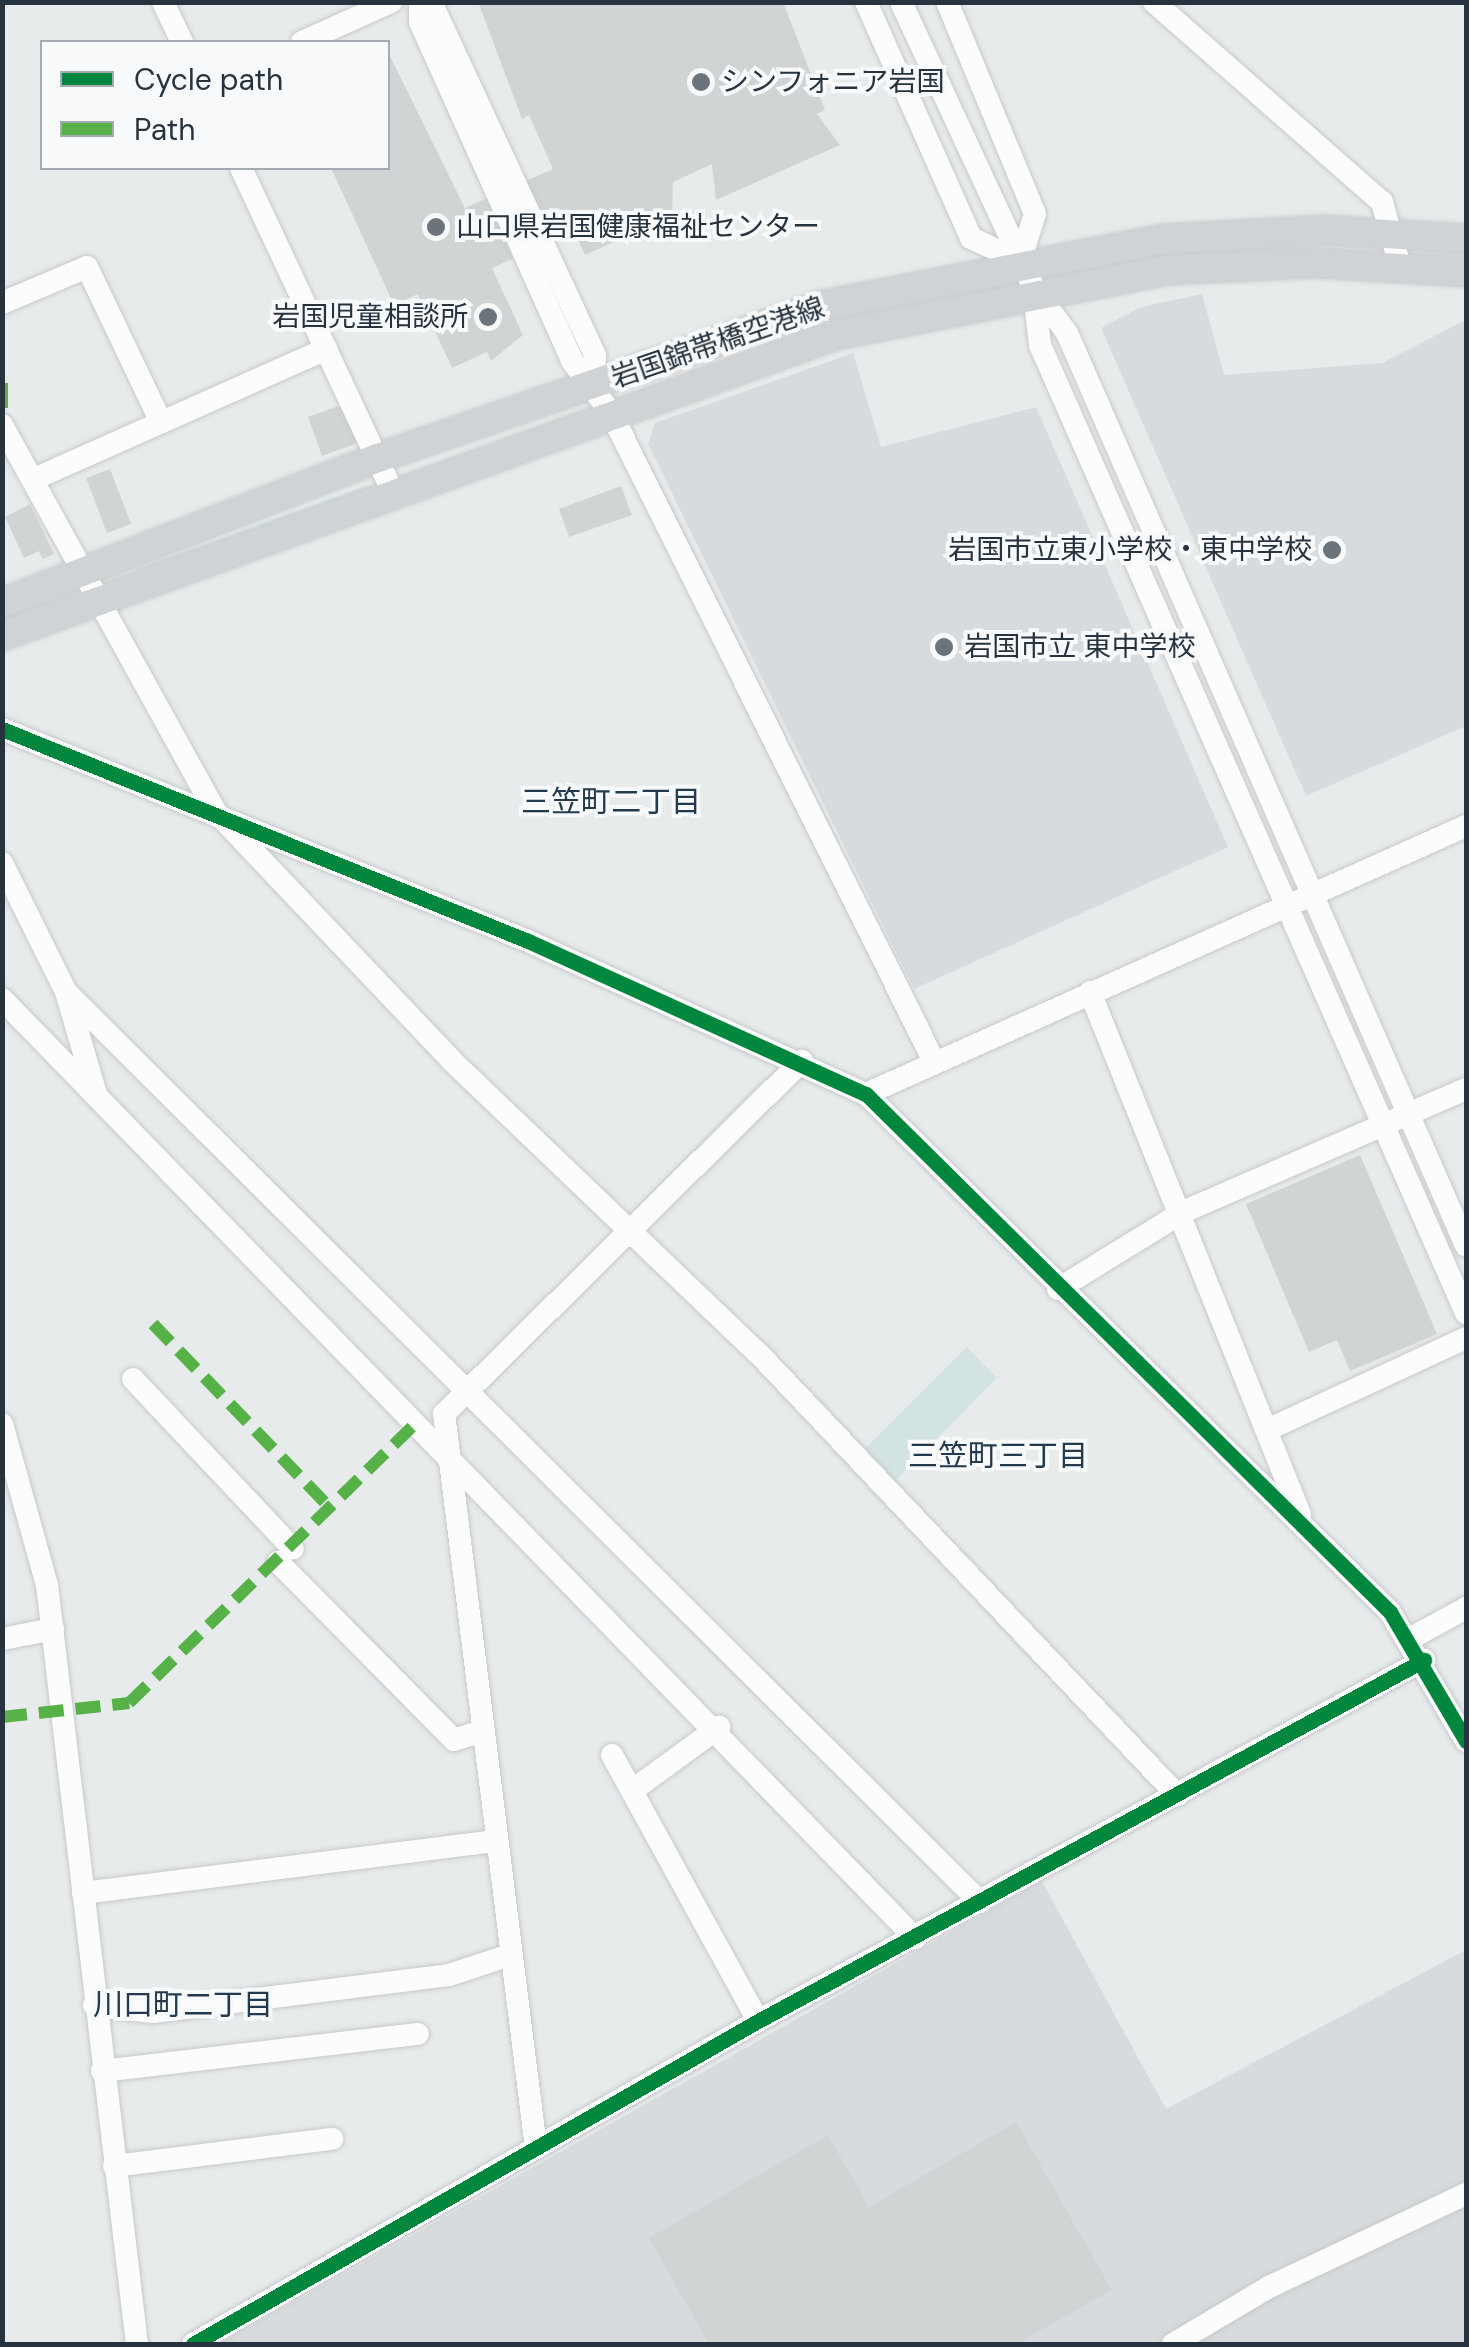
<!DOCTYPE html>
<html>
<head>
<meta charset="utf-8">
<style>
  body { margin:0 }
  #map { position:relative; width:1469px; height:2347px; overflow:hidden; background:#e8ebec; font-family:"DM Sans","Noto Sans JP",sans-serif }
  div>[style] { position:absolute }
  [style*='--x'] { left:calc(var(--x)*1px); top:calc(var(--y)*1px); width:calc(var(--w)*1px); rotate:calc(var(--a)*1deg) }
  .built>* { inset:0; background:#d7dbdd }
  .green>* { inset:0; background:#d3e3e3 }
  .building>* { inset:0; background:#d1d4d5 }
  .roads { filter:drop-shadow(0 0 2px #c7c9cb) drop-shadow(0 0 2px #c7c9cb) }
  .minor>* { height:22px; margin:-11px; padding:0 11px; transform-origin:11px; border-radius:11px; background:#fcfcfc }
  .major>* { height:28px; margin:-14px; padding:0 14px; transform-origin:14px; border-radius:14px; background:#d0d3d6 }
  .quiet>* { height:12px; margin-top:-6px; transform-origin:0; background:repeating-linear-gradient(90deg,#56b247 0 25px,transparent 0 37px) }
  .cycleway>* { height:15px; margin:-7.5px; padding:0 7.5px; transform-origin:7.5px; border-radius:7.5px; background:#00873e }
  .dots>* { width:28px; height:28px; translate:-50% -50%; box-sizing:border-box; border:5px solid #f7f9fa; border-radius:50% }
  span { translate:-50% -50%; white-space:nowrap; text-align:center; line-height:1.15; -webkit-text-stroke:8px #f7f9fa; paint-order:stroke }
  .poi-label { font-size:28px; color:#27333e }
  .left { translate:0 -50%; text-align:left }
  .right { translate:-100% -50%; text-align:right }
  .street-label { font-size:28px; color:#27333e }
  .neighbourhood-label { font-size:30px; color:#243a4e }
  .frame { position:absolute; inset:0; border:5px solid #27333e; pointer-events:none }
  .legend { position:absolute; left:40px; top:40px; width:350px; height:130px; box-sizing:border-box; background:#f7f9fa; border:2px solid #a4aaaf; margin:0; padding:12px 18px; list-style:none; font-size:30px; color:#27333e }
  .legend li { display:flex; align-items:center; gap:20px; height:50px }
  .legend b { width:50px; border:2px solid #a4aaaf }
</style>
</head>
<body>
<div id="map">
  <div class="built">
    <i style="clip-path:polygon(1202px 294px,1224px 375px,1382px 363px,1466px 320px,1466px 726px,1306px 796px,1101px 328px,1141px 307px)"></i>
    <i style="clip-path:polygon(853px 353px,881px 447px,1036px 407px,1228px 847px,914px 989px,648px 444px,655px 423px)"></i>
    <i style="clip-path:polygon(1042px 1881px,1166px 2109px,1466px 1950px,1466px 2344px,219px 2344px)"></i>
  </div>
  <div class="green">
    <i style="clip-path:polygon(368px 485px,375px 488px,134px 573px,137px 568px)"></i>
    <i style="clip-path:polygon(967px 1347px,997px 1378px,894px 1482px,863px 1451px)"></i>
  </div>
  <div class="building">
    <i style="clip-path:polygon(478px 2px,783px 2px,825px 110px,817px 114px,840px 145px,716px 200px,712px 164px,673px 182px,672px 216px,585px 255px,574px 231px,492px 268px,523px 335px,491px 361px,487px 352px,452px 368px,418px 294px,394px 305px,331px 168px,388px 168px,388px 52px,465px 208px,553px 169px,529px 115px,522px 119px)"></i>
    <i style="clip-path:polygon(344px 404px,358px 443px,322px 456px,308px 417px)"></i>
    <i style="clip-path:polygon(110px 469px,131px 524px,107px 533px,86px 478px)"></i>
    <i style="clip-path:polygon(621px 486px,632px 515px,569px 537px,559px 509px)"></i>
    <i style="clip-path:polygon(30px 504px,54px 554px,43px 559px,39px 551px,24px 558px,5px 517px)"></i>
    <i style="clip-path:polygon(1360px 1155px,1437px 1334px,1350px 1371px,1337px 1340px,1309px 1352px,1246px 1204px)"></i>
    <i style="clip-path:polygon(1016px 2122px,1112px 2290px,1016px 2344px,709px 2344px,649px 2238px,828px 2135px,869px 2207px)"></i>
  </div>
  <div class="roads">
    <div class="minor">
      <i style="--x:163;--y:2;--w:44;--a:64.6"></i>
      <i style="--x:420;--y:2;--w:20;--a:90"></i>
      <i style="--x:420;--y:22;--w:372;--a:65.8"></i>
      <i style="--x:572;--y:361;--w:65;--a:53.1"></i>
      <i style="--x:611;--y:413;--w:724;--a:63.51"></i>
      <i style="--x:431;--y:2;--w:390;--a:65.1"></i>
      <i style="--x:595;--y:356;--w:30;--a:94"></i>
      <i style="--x:866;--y:2;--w:258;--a:66"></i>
      <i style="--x:971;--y:238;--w:54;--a:25.1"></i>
      <i style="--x:1020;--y:261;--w:49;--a:-72.3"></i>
      <i style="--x:1035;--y:214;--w:230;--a:-112.5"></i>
      <i style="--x:901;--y:2;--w:316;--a:65.1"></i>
      <i style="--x:1034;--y:289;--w:55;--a:53.1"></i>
      <i style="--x:1067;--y:333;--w:996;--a:66.39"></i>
      <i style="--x:1154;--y:2;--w:303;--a:41.3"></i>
      <i style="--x:1382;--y:202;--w:66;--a:74.3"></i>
      <i style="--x:302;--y:42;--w:98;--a:-24.2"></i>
      <i style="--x:241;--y:168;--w:360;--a:64.9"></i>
      <i style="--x:1034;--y:292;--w:53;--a:83.5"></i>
      <i style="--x:1040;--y:345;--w:1058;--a:66.25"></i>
      <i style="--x:2;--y:303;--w:92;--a:-23"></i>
      <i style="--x:87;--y:267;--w:172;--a:64.5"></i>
      <i style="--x:2;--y:425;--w:441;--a:61.1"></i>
      <i style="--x:215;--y:811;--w:344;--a:46.5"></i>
      <i style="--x:452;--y:1061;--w:424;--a:43.7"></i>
      <i style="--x:759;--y:1354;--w:608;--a:46.53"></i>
      <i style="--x:34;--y:479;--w:320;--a:-24"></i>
      <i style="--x:2;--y:729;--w:567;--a:21.95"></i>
      <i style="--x:528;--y:941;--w:371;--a:24.4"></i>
      <i style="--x:866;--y:1094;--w:737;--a:44.67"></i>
      <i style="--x:1390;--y:1612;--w:150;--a:59.5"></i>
      <i style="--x:2;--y:863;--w:144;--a:63.6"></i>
      <i style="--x:66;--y:992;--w:109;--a:73.6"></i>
      <i style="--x:66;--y:992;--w:1290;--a:44.87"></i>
      <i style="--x:1090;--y:992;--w:563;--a:68.09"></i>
      <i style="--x:2;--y:999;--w:1310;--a:45.8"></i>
      <i style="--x:866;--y:1094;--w:657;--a:-24.07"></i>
      <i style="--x:1058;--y:1289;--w:147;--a:-31.6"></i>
      <i style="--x:1183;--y:1212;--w:309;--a:-23.5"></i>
      <i style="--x:133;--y:1379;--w:233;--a:46.7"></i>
      <i style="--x:2;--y:1424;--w:167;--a:74.4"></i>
      <i style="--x:47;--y:1585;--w:764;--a:83.24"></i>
      <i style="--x:1269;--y:1429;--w:217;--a:-24.8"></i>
      <i style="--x:278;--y:1562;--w:250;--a:45.3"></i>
      <i style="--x:454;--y:1740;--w:26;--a:-18"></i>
      <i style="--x:1411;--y:1638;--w:63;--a:-28.6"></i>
      <i style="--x:2;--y:1639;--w:52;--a:-11.1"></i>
      <i style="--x:612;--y:1755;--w:303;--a:61.2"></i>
      <i style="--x:637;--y:1787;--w:102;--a:-36.2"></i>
      <i style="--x:83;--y:1893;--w:413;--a:-7.2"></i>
      <i style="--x:94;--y:2005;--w:59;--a:6.8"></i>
      <i style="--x:153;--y:2012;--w:298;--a:-7.1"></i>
      <i style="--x:449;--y:1975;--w:61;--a:-18.1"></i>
      <i style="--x:102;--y:2071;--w:318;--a:-6.7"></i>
      <i style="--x:536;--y:2148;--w:740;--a:-97.14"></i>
      <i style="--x:444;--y:1414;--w:503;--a:-44.6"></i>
      <i style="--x:114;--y:2166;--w:220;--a:-7.1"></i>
      <i style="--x:193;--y:2344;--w:651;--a:-29.76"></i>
      <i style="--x:758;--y:2021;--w:758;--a:-28.46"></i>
      <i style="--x:1173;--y:2344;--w:112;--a:-30.7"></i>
      <i style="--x:1269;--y:2287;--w:218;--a:-25.3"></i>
    </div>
    <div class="major">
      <i style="--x:2;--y:603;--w:403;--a:-21.1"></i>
      <i style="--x:378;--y:458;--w:466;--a:-19"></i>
      <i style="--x:819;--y:306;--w:351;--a:-11"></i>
      <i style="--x:1164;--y:239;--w:159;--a:-3.2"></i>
      <i style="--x:1323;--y:230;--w:143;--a:3.6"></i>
      <i style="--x:2;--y:636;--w:887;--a:-19.85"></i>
      <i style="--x:836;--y:335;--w:337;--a:-11.1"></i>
      <i style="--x:1167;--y:270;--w:148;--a:-2.7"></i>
      <i style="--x:1315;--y:263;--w:151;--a:3.4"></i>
    </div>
  </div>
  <div class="quiet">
    <i style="--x:2;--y:383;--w:26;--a:90"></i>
    <i style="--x:153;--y:1324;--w:257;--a:46.1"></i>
    <i style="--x:2;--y:1717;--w:128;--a:-6.3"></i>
    <i style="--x:129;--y:1703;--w:401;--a:-44.3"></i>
  </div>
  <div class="cycleway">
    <i style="--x:2;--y:729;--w:567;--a:21.95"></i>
    <i style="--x:528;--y:941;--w:371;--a:24.4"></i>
    <i style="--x:866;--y:1094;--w:737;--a:44.67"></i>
    <i style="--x:1390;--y:1612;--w:150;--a:59.5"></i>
    <i style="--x:193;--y:2344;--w:651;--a:-29.76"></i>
    <i style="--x:758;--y:2021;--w:758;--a:-28.46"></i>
  </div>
  <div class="dots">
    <i style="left:701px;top:82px;background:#6b737b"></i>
    <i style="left:436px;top:227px;background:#6b737b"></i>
    <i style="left:488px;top:317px;background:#6b737b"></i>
    <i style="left:1332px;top:550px;background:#6b737b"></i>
    <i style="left:944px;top:647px;background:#6b737b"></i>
  </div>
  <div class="poi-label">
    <span class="left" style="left:721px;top:82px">シンフォニア岩国</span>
    <span class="left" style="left:456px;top:227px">山口県岩国健康福祉センター</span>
    <span class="right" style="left:468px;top:317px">岩国児童相談所</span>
    <span class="right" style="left:1312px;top:550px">岩国市立東小学校・東中学校</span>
    <span class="left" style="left:964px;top:647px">岩国市立 東中学校</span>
  </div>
  <div class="street-label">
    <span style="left:718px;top:343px;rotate:-19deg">岩国錦帯橋空港線</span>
  </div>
  <div class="neighbourhood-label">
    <span style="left:611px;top:802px">三笠町二丁目</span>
    <span style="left:998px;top:1456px">三笠町三丁目</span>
    <span style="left:183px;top:2005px">川口町二丁目</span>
  </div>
  <div class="frame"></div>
  <ul class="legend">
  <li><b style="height:12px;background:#00873e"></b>Cycle path</li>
  <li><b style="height:12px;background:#56b247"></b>Path</li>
  </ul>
</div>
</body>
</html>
